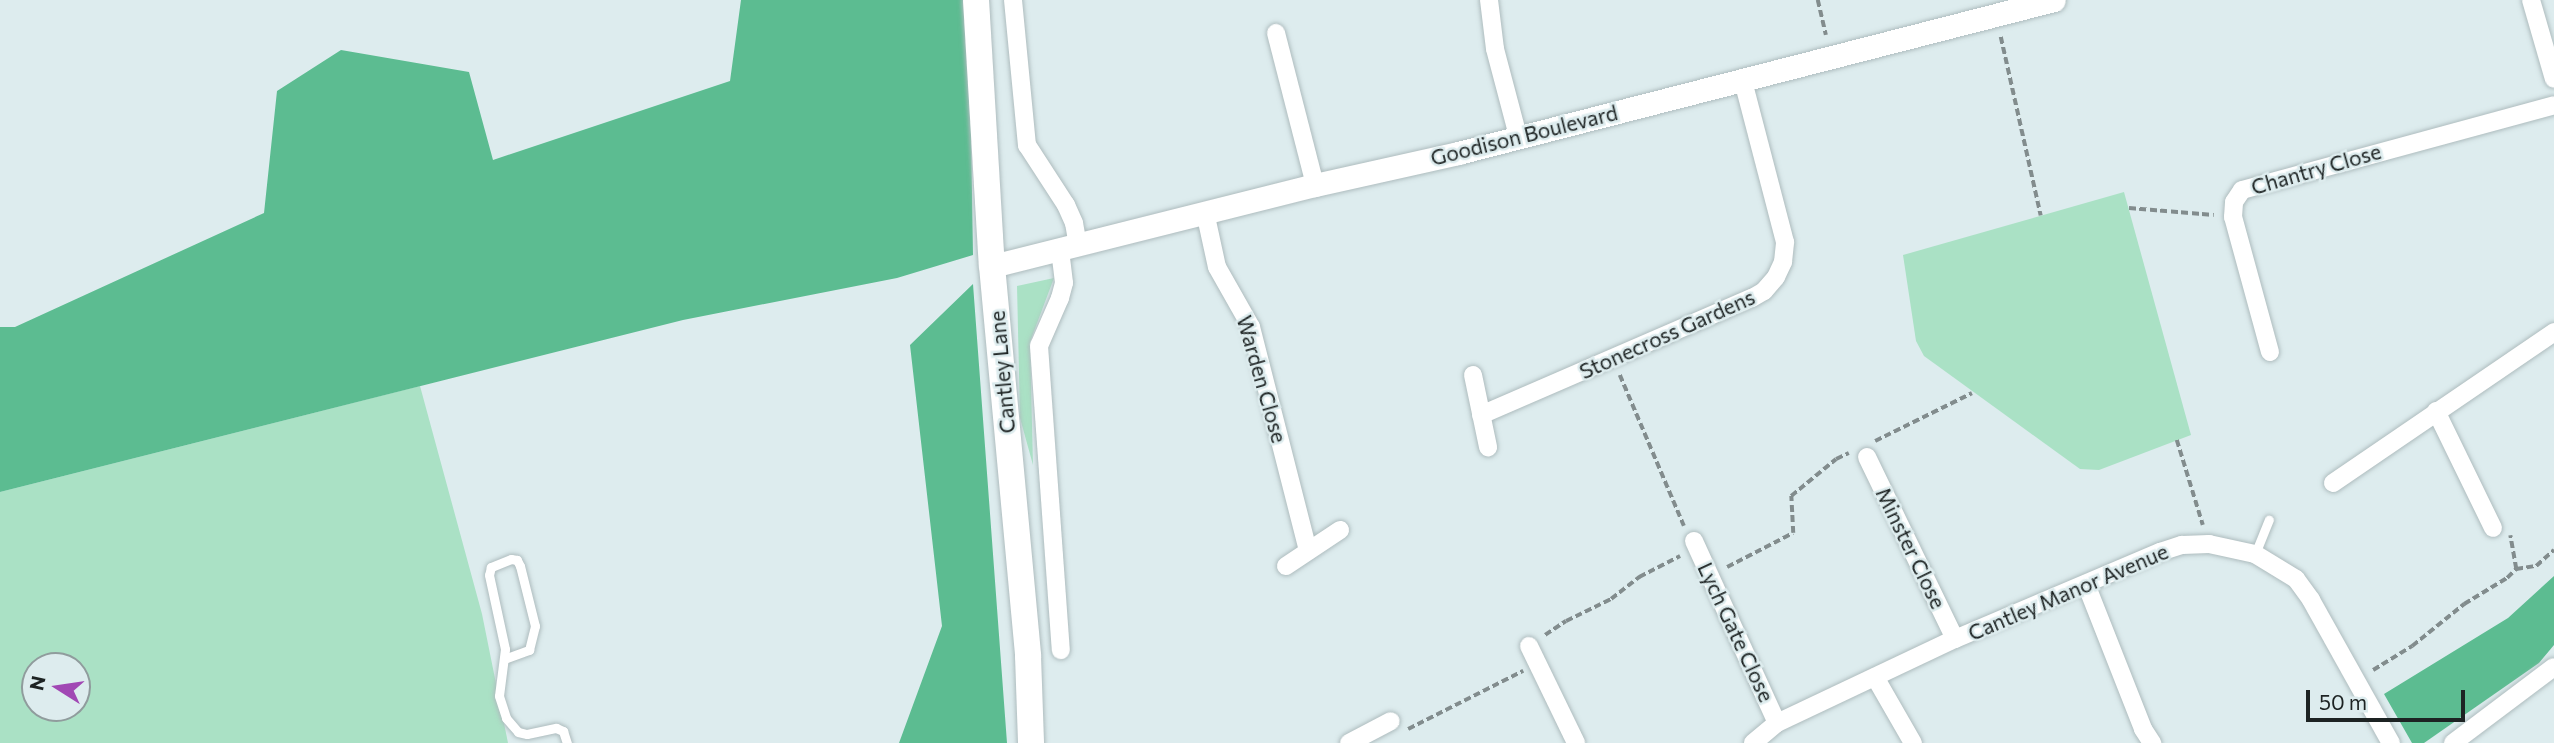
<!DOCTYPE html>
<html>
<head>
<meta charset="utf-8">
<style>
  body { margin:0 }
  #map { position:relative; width:2554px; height:743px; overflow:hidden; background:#ddecee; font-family:Commissioner,sans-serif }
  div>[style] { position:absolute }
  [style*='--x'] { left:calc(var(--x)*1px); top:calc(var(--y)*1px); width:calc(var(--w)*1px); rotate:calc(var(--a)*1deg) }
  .green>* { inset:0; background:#aae1c5 }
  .forest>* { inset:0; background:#5cbc91 }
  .path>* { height:3.5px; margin-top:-1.75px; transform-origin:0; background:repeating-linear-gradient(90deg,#828c8d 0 7px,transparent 0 10.5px) }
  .roads { filter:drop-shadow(0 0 2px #aebcbe) drop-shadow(0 0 2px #aebcbe) }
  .service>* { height:9px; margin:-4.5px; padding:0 4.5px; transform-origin:4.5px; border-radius:4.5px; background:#fff }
  .minor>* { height:18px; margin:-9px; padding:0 9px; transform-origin:9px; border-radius:9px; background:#fff }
  .tertiary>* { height:23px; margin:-11.5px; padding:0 11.5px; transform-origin:11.5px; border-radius:11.5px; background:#fff }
  .secondary>* { height:26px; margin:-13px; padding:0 13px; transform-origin:13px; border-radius:13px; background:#fff }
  span { translate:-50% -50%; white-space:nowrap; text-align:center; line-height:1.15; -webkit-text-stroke:5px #ddecee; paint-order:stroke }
  .street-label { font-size:21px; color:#1d2323 }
  .north { position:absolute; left:21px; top:652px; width:70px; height:70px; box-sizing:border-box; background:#ddecee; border:2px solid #909c9d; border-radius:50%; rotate:282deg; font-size:19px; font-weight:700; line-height:28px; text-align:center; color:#1d2323 }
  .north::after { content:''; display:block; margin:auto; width:24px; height:32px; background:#a148b4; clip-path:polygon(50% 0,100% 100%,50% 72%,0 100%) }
  .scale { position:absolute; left:2306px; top:690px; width:159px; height:32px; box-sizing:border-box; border:4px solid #1d2323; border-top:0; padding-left:9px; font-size:21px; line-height:24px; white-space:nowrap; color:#1d2323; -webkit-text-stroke:5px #ddecee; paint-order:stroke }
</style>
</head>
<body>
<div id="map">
  <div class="green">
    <i style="clip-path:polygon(2124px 192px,2191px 435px,2099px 470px,2080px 469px,1924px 356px,1916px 341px,1903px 255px)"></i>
    <i style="clip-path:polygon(1054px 278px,1030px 342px,1033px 465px,1020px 418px,1017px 286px)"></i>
    <i style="clip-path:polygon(evenodd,420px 386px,482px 614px,508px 743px,0 743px,0 492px,420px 386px,35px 666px,77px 666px,77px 708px,35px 708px,35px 666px)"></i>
  </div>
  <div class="forest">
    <i style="clip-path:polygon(741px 0,969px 0,973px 255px,897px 278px,683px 320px,0 492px,0 327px,15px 327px,264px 213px,277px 91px,341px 50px,469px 72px,493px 160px,730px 81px)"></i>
    <i style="clip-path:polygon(973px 284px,1007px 743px,899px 743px,942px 626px,910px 345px)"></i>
    <i style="clip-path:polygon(2554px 576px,2554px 645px,2539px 663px,2424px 743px,2412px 743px,2384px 694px,2508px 618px)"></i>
  </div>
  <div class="path">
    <i style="--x:1818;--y:0;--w:36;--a:77"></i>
    <i style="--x:2001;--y:37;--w:183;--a:77.4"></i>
    <i style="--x:2129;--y:208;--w:85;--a:4.7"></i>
    <i style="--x:1620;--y:375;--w:164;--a:67"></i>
    <i style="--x:2177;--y:440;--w:89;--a:73"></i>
    <i style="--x:1875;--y:441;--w:108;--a:-26.3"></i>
    <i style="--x:1727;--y:567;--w:74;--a:-27.3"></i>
    <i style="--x:1793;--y:533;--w:37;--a:-93"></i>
    <i style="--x:1791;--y:496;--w:58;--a:-39.4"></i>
    <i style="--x:1836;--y:459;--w:14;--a:-25"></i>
    <i style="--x:2516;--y:569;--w:20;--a:-9"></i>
    <i style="--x:2536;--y:566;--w:24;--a:-42"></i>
    <i style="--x:1545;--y:635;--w:25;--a:-34"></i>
    <i style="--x:1566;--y:621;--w:50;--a:-26.1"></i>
    <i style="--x:1611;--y:599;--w:36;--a:-38"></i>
    <i style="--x:1639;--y:577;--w:46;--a:-27.1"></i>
    <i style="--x:2373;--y:670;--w:46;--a:-31.6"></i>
    <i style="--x:2412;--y:646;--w:67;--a:-38.9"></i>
    <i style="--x:2464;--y:604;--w:50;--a:-31.2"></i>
    <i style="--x:2507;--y:578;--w:13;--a:-45"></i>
    <i style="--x:2516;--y:569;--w:34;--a:-100"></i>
    <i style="--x:1408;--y:729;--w:129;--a:-26.8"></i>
  </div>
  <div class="roads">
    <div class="service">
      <i style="--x:2255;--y:554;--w:37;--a:-68"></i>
      <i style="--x:504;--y:659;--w:27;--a:-20"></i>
      <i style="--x:529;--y:650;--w:25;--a:-76"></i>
      <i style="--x:535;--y:626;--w:62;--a:-104"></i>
      <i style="--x:520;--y:566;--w:7;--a:-117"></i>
      <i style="--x:517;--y:560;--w:6;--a:-171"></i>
      <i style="--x:511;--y:559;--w:22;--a:158"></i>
      <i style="--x:491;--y:567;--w:8;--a:104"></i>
      <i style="--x:489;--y:575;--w:76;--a:77.8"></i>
      <i style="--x:505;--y:649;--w:47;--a:97.3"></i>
      <i style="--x:499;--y:696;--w:23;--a:72"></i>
      <i style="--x:506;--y:718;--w:18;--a:49"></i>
      <i style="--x:518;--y:732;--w:9;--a:13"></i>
      <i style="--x:527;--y:734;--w:30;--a:-12"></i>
      <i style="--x:556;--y:728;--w:8;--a:23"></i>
      <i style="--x:563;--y:731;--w:13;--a:72"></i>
    </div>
    <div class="minor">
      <i style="--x:1013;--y:0;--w:146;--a:84.5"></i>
      <i style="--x:1027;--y:145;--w:72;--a:57"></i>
      <i style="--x:1066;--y:205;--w:20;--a:66"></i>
      <i style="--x:1074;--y:223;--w:23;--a:80"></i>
      <i style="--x:1489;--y:0;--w:49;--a:83"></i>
      <i style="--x:1495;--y:49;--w:90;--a:75.2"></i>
      <i style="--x:2531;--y:0;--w:82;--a:73.8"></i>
      <i style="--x:1276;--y:33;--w:157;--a:75.6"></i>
      <i style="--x:1205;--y:212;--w:56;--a:77.7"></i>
      <i style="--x:1217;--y:267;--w:69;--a:60.5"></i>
      <i style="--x:1251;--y:327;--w:231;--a:75.7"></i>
      <i style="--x:1060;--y:250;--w:33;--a:83"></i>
      <i style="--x:1064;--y:283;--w:16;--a:105"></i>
      <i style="--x:1060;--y:298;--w:52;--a:113.6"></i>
      <i style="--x:1039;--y:346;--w:305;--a:85.9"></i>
      <i style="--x:2270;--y:352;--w:140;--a:-105.3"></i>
      <i style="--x:2233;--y:217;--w:15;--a:-86"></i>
      <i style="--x:2234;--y:202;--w:14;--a:-56"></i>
      <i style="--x:2242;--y:190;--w:323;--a:-15.2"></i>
      <i style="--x:1473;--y:375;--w:74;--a:78.2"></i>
      <i style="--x:2436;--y:411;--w:130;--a:64"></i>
      <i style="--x:1481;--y:415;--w:295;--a:-23.4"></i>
      <i style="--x:1752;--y:298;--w:14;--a:-30"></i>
      <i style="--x:1764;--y:291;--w:18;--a:-49"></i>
      <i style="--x:1776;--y:277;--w:17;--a:-65"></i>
      <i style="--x:1783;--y:262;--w:20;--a:-84"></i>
      <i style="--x:1785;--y:242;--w:166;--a:-104.6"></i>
      <i style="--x:1867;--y:457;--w:202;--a:64.2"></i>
      <i style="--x:2333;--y:483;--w:268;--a:-34.3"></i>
      <i style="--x:1694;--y:541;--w:200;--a:65.5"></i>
      <i style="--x:1286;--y:566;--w:65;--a:-33.7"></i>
      <i style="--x:2086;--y:584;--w:156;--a:68.5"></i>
      <i style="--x:2143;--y:729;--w:17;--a:57"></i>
      <i style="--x:1529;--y:646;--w:108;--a:64.1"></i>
      <i style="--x:1875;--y:677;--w:76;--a:60.1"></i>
      <i style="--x:1349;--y:743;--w:47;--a:-27.6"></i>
      <i style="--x:1753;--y:743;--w:31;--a:-40"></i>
      <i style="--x:1777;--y:723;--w:197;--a:-25.3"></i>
      <i style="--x:1955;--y:639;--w:223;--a:-23"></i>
      <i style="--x:2160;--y:552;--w:23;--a:-18"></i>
      <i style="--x:2182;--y:545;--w:27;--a:-2"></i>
      <i style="--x:2209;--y:544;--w:47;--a:12.3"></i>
      <i style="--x:2255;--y:554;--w:48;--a:31.4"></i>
      <i style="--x:2296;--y:579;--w:26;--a:54"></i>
      <i style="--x:2311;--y:600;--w:164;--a:60.8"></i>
      <i style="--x:2453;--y:743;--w:126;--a:-37"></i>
    </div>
    <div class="tertiary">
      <i style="--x:992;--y:266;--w:333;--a:-14.1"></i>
      <i style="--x:1315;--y:185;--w:147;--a:-12.6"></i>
      <i style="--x:1458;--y:153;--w:615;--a:-14.4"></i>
    </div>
    <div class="secondary">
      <i style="--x:976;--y:0;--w:266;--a:86.6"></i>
      <i style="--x:992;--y:266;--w:392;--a:84.7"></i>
      <i style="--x:1028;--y:656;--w:87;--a:88"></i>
    </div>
  </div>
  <div class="street-label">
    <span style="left:1524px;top:135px;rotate:-14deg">Goodison Boulevard</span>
    <span style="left:2316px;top:169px;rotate:-16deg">Chantry Close</span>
    <span style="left:1667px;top:334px;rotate:-24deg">Stonecross Gardens</span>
    <span style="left:1002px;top:372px;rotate:-95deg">Cantley Lane</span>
    <span style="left:1262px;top:379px;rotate:74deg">Warden Close</span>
    <span style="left:1911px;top:548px;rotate:64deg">Minster Close</span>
    <span style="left:2068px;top:592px;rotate:-23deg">Cantley Manor Avenue</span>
    <span style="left:1736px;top:632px;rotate:65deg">Lych Gate Close</span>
  </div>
  <div class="north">N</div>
  <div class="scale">50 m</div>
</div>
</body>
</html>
